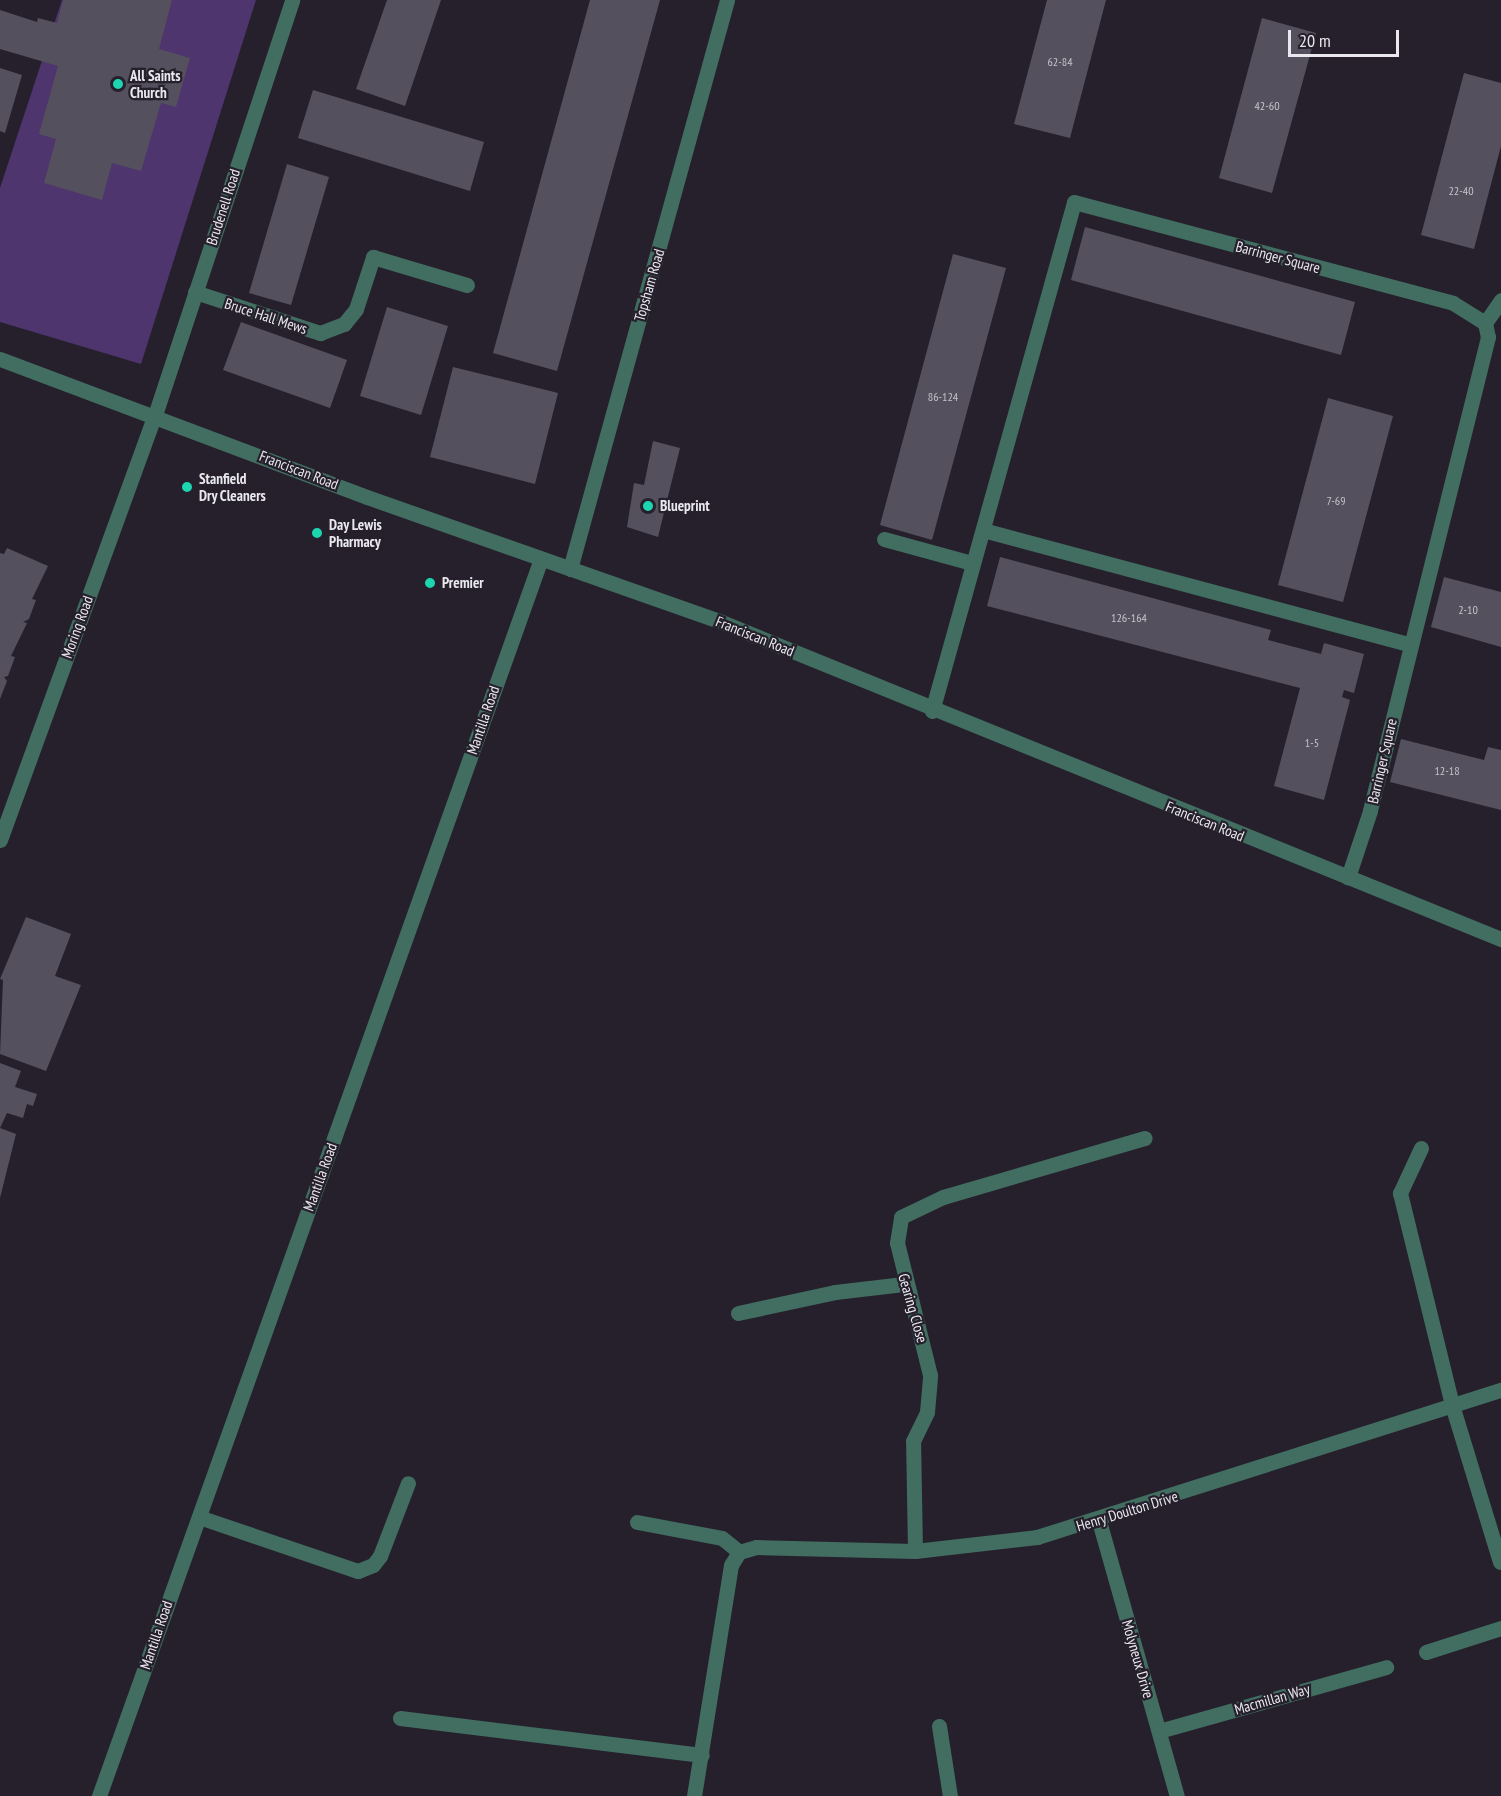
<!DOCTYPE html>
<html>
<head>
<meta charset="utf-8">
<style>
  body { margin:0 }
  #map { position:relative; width:1501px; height:1796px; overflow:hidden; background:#25202c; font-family:"PT Sans Narrow",sans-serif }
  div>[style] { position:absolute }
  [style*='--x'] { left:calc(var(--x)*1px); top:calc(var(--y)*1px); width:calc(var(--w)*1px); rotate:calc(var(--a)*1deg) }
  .green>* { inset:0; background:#4e356e }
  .building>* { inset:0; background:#55505d }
  .service>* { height:15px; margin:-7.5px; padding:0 7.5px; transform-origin:7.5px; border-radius:7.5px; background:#426d61 }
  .minor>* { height:15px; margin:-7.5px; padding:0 7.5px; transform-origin:7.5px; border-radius:7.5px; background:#426d61 }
  .tertiary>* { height:15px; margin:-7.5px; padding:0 7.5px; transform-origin:7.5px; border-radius:7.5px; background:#426d61 }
  .dots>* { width:16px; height:16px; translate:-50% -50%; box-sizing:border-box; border:3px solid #25202c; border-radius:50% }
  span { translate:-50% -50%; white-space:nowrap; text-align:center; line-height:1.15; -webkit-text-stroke:4.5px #25202c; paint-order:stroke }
  .number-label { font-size:12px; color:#c5c2ca }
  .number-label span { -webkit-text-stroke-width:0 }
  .poi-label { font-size:15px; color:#eae8ef; font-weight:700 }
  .left { translate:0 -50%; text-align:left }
  .street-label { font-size:15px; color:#eae8ef }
  .scale { position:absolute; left:1288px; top:30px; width:111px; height:27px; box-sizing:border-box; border:3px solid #eae8ef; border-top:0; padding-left:8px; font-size:18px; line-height:21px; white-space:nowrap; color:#eae8ef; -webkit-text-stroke:4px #25202c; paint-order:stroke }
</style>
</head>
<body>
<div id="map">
  <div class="green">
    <i style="clip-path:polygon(62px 0,256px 0,141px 364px,0 322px,0 188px)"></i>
  </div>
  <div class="building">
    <i style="clip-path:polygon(63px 0,172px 0,159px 49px,190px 58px,176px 107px,161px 103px,141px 171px,112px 163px,102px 200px,44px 183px,56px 139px,39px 134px,58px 66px,0 49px,0 10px,37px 22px,38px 18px,57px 23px)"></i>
    <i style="clip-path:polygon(387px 0,441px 0,405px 106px,356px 89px)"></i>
    <i style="clip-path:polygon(590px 0,660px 0,557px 371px,493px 353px)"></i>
    <i style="clip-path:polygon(1047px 0,1106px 0,1070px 138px,1014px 124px)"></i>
    <i style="clip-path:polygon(1262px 18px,1316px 33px,1272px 193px,1219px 178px)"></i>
    <i style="clip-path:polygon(0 68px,22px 75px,5px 133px,0 131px)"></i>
    <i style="clip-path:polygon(1464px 73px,1501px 83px,1501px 146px,1474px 249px,1421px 235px)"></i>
    <i style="clip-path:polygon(313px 90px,484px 142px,470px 191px,298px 138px)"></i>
    <i style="clip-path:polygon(287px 164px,329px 177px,291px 305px,249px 293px)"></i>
    <i style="clip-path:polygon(1085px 227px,1355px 302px,1341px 355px,1071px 280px)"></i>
    <i style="clip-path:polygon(953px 254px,1006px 268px,932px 540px,880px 525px)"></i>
    <i style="clip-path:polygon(387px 307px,448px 326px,421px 415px,360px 396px)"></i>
    <i style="clip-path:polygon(241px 322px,347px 360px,330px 408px,223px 370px)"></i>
    <i style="clip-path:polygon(453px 367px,558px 393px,535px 484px,430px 457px)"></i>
    <i style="clip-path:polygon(1328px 398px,1393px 416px,1343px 602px,1278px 585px)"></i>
    <i style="clip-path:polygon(653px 441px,680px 448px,658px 537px,627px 527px,634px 483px,644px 485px)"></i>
    <i style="clip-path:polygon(7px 548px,48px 566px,32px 599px,36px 600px,29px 619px,23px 622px,27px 623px,11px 656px,15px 657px,8px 676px,4px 677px,7px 681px,0 699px,0 553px,4px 554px)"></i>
    <i style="clip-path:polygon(1000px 557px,1271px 630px,1268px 640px,1321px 654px,1324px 643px,1364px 654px,1354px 693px,1344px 690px,1342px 697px,1350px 700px,1324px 800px,1274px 786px,1300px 688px,987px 606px)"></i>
    <i style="clip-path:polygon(1444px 577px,1501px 592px,1501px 647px,1431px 627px)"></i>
    <i style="clip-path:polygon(1401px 739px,1484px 760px,1488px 747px,1501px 750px,1501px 810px,1390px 782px)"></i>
    <i style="clip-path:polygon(26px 917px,71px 934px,55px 976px,81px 985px,46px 1071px,0 1054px,3px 980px,0 979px)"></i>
    <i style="clip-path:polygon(0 1063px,21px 1071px,15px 1087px,37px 1094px,33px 1106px,27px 1104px,23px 1118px,7px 1113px,0 1128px,16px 1134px,0 1198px)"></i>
  </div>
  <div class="service">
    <i style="--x:1485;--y:323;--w:28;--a:-55"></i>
    <i style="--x:884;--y:539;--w:91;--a:15.3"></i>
    <i style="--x:1421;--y:1148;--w:50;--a:115"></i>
    <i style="--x:1400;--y:1193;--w:218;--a:76.2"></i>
    <i style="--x:1452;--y:1405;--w:164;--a:73"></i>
    <i style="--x:943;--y:1197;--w:210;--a:-16.3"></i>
    <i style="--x:738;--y:1313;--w:99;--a:-12.2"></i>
    <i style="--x:835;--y:1292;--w:69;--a:-6.6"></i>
    <i style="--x:199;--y:1517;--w:168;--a:18.8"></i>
    <i style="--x:358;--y:1571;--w:16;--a:-22"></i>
    <i style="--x:373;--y:1565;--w:11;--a:-52"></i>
    <i style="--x:380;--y:1556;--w:78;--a:-69"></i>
    <i style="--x:400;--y:1718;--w:304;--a:7"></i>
    <i style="--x:939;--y:1726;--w:71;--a:81.1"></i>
  </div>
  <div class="minor">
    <i style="--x:195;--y:292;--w:132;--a:18.2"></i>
    <i style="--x:320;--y:333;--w:26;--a:-21"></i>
    <i style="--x:344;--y:324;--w:19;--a:-51"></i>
    <i style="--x:356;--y:309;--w:55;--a:-71.9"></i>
    <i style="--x:373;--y:257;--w:98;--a:16.6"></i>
    <i style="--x:983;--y:530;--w:441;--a:15"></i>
    <i style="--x:570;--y:569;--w:590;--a:-74.57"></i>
    <i style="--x:932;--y:711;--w:528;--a:-74.41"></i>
    <i style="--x:1074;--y:202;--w:392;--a:14.9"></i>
    <i style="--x:1453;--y:303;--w:38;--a:32"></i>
    <i style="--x:1485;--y:323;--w:14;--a:78"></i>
    <i style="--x:1488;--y:337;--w:488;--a:104"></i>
    <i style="--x:1370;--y:811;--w:70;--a:108.4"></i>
    <i style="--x:0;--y:840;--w:452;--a:-70"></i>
    <i style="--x:155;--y:415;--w:437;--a:-71.7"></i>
    <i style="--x:1099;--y:1521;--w:286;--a:74.2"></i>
    <i style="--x:637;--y:1522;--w:86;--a:10.7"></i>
    <i style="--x:722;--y:1538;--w:22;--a:39"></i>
    <i style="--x:915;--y:1551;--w:110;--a:-91"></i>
    <i style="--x:913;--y:1441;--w:32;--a:-64"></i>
    <i style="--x:927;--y:1412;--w:37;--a:-85"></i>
    <i style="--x:930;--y:1375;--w:136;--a:-104"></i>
    <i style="--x:897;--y:1243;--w:26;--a:-81"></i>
    <i style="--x:901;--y:1217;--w:47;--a:-25.5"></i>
    <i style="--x:1426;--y:1652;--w:79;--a:-17.7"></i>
    <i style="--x:1159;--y:1731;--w:236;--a:-15.7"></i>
    <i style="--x:99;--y:1796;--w:1314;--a:-70.34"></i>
    <i style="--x:694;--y:1796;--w:234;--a:-80.9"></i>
    <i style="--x:731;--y:1565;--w:15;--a:-58"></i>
    <i style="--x:739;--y:1552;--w:18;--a:-16"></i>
    <i style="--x:756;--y:1547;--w:159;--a:1.4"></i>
    <i style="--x:915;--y:1551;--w:123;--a:-6.5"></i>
    <i style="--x:1037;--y:1537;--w:487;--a:-17.6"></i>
  </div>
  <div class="tertiary">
    <i style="--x:0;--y:359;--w:392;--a:20.6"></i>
    <i style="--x:367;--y:497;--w:373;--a:19.4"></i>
    <i style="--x:719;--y:621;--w:844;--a:22.13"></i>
  </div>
  <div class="dots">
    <i style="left:118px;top:84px;background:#1dd5b1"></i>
    <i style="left:187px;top:487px;background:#1dd5b1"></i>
    <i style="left:648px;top:506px;background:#1dd5b1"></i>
    <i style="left:317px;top:533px;background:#1dd5b1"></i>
    <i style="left:430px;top:583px;background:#1dd5b1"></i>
  </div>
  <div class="number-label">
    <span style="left:1060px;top:62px">62-84</span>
    <span style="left:1267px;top:106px">42-60</span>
    <span style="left:1461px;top:191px">22-40</span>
    <span style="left:943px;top:397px">86-124</span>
    <span style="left:1336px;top:501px">7-69</span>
    <span style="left:1468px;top:610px">2-10</span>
    <span style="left:1129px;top:618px">126-164</span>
    <span style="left:1312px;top:743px">1-5</span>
    <span style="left:1447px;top:771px">12-18</span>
  </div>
  <div class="poi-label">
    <span class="left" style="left:130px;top:84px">All Saints<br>Church</span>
    <span class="left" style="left:199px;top:487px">Stanfield<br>Dry Cleaners</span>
    <span class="left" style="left:660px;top:506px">Blueprint</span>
    <span class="left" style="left:329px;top:533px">Day Lewis<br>Pharmacy</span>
    <span class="left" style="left:442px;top:583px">Premier</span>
  </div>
  <div class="street-label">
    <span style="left:223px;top:207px;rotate:-72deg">Brudenell Road</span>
    <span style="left:1278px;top:257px;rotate:15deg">Barringer Square</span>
    <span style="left:649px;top:285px;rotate:-74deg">Topsham Road</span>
    <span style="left:266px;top:316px;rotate:18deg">Bruce Hall Mews</span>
    <span style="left:299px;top:470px;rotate:21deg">Franciscan Road</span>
    <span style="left:77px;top:627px;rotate:-70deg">Moring Road</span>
    <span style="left:755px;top:636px;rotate:22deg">Franciscan Road</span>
    <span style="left:483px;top:720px;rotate:-71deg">Mantilla Road</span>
    <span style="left:1382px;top:761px;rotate:-77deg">Barringer Square</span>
    <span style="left:1205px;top:821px;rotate:22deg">Franciscan Road</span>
    <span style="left:320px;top:1177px;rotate:-70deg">Mantilla Road</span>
    <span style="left:913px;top:1308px;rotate:74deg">Gearing Close</span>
    <span style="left:1127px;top:1511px;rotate:-17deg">Henry Doulton Drive</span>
    <span style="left:156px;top:1635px;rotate:-71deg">Mantilla Road</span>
    <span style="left:1138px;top:1659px;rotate:74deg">Molyneux Drive</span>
    <span style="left:1272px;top:1699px;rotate:-16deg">Macmillan Way</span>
  </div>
  <div class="scale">20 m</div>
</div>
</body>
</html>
